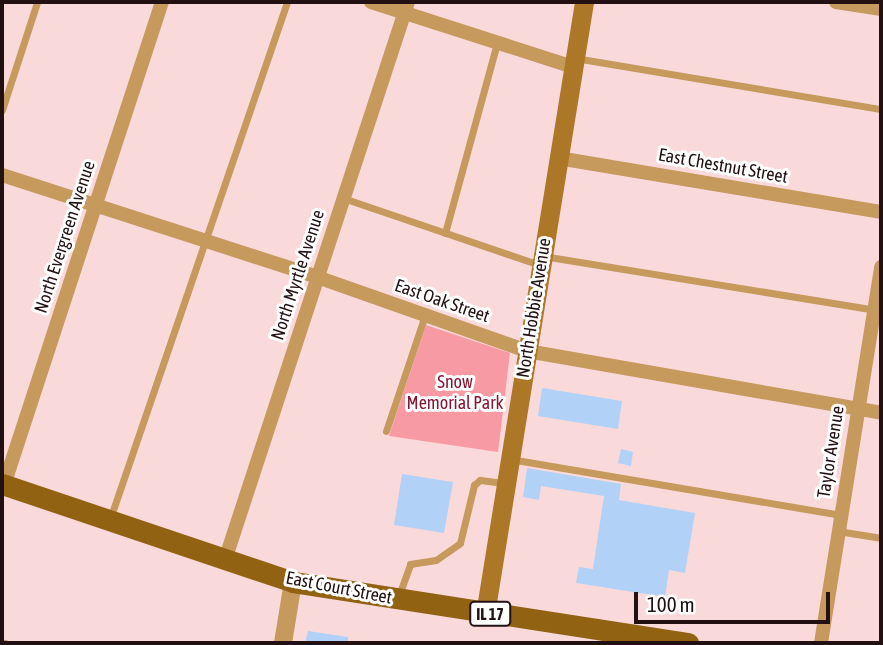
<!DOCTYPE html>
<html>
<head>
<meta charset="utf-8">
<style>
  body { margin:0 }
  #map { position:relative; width:883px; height:645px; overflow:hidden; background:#fad9db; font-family:"Asap Condensed",sans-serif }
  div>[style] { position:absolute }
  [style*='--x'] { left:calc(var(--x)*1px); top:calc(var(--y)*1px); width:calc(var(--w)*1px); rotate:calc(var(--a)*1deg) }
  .green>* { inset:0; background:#f89aa4 }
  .building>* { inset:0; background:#b2d1f7 }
  .service>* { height:7px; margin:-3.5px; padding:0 3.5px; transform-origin:3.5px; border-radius:3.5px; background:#c6995d }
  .minor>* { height:14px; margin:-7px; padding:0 7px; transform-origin:7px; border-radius:7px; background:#c6995d }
  .tertiary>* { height:18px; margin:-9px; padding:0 9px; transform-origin:9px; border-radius:9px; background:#c6995d }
  .secondary>* { height:19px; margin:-9.5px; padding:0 9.5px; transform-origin:9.5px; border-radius:9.5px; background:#ac7727 }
  .primary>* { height:21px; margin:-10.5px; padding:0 10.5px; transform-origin:10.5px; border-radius:10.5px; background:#926213 }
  span { translate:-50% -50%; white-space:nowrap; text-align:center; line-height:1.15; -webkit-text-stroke:6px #fff; paint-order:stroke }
  .shield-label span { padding:2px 5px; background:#fff; border:2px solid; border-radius:5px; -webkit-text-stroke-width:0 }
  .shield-label { font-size:16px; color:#231012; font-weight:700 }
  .street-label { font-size:18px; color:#231012 }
  .park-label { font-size:18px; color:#841632 }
  .frame { position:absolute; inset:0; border:4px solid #231012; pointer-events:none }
  .scale { position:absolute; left:634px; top:592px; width:196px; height:32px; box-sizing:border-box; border:4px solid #231012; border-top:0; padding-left:9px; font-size:21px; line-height:24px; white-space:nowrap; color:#231012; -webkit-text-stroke:5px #fff; paint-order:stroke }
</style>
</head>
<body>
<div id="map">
  <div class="green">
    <i style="clip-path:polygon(426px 325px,510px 353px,498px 452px,389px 436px)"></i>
  </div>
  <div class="building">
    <i style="clip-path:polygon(542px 388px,622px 401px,618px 429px,538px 416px)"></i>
    <i style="clip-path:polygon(621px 449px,633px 452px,631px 466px,618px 463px)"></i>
    <i style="clip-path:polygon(527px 468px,621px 484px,619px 500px,695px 513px,685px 573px,669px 570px,665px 597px,576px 583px,579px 567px,593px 569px,604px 496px,541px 486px,539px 500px,523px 497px)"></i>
    <i style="clip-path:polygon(402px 474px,453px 482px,444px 533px,394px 525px)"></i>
    <i style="clip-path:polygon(308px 631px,348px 637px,348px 643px,305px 643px)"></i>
  </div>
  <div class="service">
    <i style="--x:575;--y:58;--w:310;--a:9.5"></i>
    <i style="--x:2;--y:110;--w:114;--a:-72"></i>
    <i style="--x:343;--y:198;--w:208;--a:18.8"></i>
    <i style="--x:445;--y:233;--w:197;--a:-74.7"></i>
    <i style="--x:543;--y:256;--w:342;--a:9.2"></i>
    <i style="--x:386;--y:431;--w:122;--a:-71.4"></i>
    <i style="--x:510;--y:459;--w:336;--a:9.6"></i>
    <i style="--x:111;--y:516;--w:543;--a:-71.1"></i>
    <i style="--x:838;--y:531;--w:44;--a:9.2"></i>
    <i style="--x:399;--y:595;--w:33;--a:-70"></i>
    <i style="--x:410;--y:564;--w:26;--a:-9"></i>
    <i style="--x:436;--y:560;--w:29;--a:-35"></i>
    <i style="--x:460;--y:543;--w:60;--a:-76.4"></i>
    <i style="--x:474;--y:485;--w:8;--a:-40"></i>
    <i style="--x:480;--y:480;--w:26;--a:7"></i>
    <i style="--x:2;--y:643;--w:3;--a:0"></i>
  </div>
  <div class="minor">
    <i style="--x:371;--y:2;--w:212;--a:17.8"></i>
    <i style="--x:836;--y:2;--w:46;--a:8.8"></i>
    <i style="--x:558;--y:158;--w:327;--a:9.5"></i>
    <i style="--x:2;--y:175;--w:331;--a:17.9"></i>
    <i style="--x:317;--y:277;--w:223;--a:19.4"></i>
    <i style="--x:527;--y:351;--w:359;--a:9.9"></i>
    <i style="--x:4;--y:485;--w:508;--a:-71.89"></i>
    <i style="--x:225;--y:560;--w:587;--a:-71.84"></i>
    <i style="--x:821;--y:643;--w:381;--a:-80.9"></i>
  </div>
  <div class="tertiary">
    <i style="--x:283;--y:643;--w:62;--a:-80.7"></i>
  </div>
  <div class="secondary">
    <i style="--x:485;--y:614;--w:620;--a:-80.81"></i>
  </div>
  <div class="primary">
    <i style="--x:2;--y:484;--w:307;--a:18.6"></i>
    <i style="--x:293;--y:582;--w:400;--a:8.8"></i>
  </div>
  <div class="shield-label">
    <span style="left:490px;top:614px">IL 17</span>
  </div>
  <div class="street-label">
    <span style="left:723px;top:166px;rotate:10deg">East Chestnut Street</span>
    <span style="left:65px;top:237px;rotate:-72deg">North Evergreen Avenue</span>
    <span style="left:298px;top:275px;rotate:-72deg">North Myrtle Avenue</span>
    <span style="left:442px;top:301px;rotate:19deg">East Oak Street</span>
    <span style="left:534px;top:308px;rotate:-81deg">North Hobbie Avenue</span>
    <span style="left:831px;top:452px;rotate:-81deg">Taylor Avenue</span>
    <span style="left:339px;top:588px;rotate:11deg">East Court Street</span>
  </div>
  <div class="park-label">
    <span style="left:455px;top:393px">Snow<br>Memorial Park</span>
  </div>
  <div class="frame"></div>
  <div class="scale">100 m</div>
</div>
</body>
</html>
